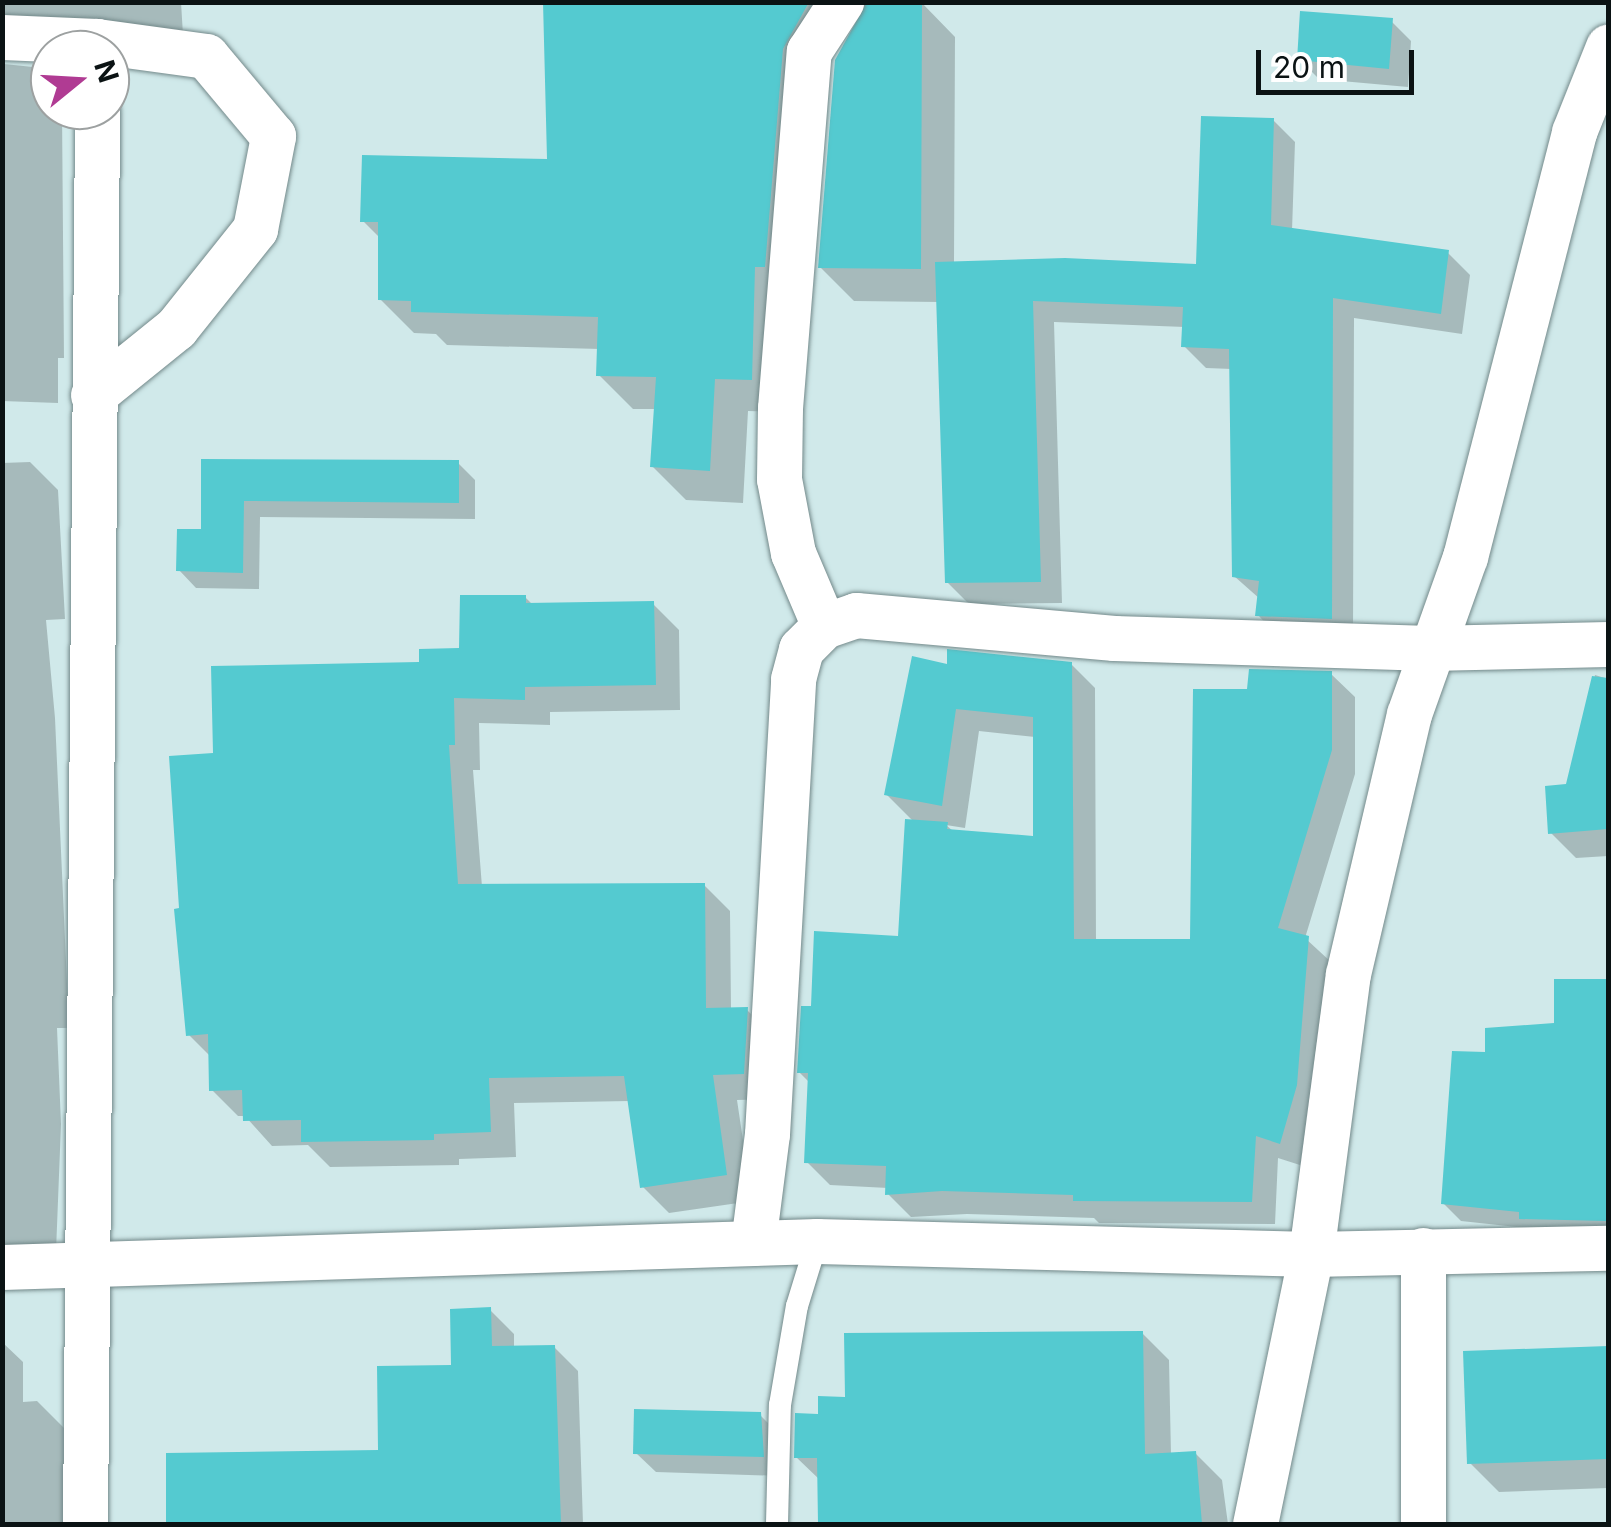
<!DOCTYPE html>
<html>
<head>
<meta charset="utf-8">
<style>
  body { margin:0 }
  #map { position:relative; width:1611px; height:1527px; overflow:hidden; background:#d0e9ea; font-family:Inter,sans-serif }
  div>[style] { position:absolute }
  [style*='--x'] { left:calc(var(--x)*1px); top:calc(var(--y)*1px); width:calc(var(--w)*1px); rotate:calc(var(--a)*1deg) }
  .shadow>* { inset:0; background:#0003 }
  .building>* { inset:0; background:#54cad0 }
  .roads { filter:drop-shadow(0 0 2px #73898a) drop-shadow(0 0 2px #73898a) }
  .service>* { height:22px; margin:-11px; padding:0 11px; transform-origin:11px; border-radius:11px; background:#fff }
  .minor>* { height:45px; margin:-22.5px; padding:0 22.5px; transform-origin:22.5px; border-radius:22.5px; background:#fff }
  span { translate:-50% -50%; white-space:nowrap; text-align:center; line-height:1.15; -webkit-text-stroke:10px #fff; paint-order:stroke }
  .frame { position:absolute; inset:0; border:5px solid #0b1314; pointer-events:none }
  .north { position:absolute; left:30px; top:30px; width:100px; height:100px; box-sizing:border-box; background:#fff; border:2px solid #9da1a1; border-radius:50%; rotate:72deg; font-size:28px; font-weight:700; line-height:40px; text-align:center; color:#0b1314 }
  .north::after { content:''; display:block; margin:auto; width:35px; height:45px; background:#b03b93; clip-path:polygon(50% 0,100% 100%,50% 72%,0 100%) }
  .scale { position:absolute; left:1256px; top:50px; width:158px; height:45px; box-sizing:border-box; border:5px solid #0b1314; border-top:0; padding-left:12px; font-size:30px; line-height:35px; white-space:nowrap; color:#0b1314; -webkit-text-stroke:8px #fff; paint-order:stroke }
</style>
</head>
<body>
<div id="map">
  <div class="shadow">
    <i style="clip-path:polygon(2px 2px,181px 2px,183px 35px,8px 50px,4px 64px,33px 67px,50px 84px,50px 110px,62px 110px,64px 358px,58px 358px,58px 403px,2px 401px)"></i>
    <i style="clip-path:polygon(545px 2px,921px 2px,955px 37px,954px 264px,1199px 267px,1273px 120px,1295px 142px,1292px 231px,1448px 253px,1470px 275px,1462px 334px,1354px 318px,1353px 639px,1279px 637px,1258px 615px,1260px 599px,1234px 576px,1232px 369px,1206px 368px,1184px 346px,1185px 327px,1054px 322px,1062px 603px,969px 604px,947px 582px,939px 302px,854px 301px,820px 267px,864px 11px,852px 21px,816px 82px,785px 412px,748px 411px,743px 503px,686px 500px,652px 466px,656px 409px,633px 409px,599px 375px,600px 349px,447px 345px,436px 334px,414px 333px,380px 299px,380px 238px,363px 221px,549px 162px)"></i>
    <i style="clip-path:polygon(1391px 21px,1411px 41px,1408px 87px,1319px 79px,1299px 59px)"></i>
    <i style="clip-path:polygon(30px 462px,58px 490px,65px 619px,46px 620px,55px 718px,69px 1028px,57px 1028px,61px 1124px,56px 1252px,2px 1250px,2px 463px)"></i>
    <i style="clip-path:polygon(204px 462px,458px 463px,475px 480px,475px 519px,260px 517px,259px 589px,196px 588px,179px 570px,203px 531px)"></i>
    <i style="clip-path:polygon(525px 597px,534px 606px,653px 604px,679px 630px,680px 710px,550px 712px,550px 725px,479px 723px,480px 770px,473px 770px,482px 887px,704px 885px,730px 911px,731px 1010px,747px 1010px,773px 1036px,769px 1099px,737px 1100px,752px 1201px,669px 1213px,643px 1187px,630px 1101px,514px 1103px,516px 1157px,459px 1159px,459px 1165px,330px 1167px,308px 1145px,272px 1146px,245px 1116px,238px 1116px,212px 1090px,211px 1057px,188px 1034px,182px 911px,216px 755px,461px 650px)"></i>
    <i style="clip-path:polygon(evenodd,1071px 664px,1095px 688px,1096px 942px,1193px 941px,1249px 691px,1331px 674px,1355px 697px,1355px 774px,1305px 938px,1331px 962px,1303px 1166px,1278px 1158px,1275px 1224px,1099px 1223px,1094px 1218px,967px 1214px,911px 1217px,888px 1194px,888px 1188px,830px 1185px,807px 1162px,810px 1083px,799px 1072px,814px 1008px,901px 938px,915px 823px,886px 794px,950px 667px,1071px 664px,979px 731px,1035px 737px,1035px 839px,954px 832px,946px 825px,965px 828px,979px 731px)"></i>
    <i style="clip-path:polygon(1595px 675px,1608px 679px,1608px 856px,1576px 858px,1551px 833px,1568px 787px)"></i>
    <i style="clip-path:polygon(1556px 982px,1608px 982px,1608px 1237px,1461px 1221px,1443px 1203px,1488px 1055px,1557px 1025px)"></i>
    <i style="clip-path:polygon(490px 1310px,514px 1334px,514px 1348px,554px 1347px,578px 1371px,583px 1524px,168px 1524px,169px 1455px,381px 1452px,454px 1368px)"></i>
    <i style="clip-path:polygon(1142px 1333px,1169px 1360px,1171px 1455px,1195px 1453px,1222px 1480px,1228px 1524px,823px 1524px,821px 1481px,796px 1457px,820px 1416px,848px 1400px)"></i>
    <i style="clip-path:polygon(2px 1342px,23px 1362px,23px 1402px,37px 1401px,70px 1434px,72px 1524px,2px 1524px)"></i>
    <i style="clip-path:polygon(1608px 1348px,1608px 1488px,1499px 1492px,1470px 1463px,1465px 1354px)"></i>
    <i style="clip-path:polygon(760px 1415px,780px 1435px,782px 1476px,656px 1472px,636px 1453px)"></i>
  </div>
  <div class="building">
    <i style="clip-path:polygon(543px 2px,809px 2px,783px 49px,765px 267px,755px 267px,752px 380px,715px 379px,710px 471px,650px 467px,656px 377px,596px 376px,598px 317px,411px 312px,411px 301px,378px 300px,378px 222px,360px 222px,362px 155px,547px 159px)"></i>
    <i style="clip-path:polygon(867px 2px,922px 2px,921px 269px,818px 268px,835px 60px)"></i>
    <i style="clip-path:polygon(1300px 11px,1393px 18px,1389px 69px,1297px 60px)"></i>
    <i style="clip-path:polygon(1201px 116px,1274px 118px,1271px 225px,1449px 250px,1441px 314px,1333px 298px,1332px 619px,1255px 616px,1259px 581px,1232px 577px,1229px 349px,1181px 347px,1183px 307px,1033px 301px,1041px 582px,945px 583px,935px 262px,1065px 258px,1196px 264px)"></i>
    <i style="clip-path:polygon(201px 459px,459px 460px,459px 503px,244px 501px,243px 573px,176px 571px,177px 529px,201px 529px)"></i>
    <i style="clip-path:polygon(460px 595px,526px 595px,526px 603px,654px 601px,656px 685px,525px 687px,525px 700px,454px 698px,455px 745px,449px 745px,458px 884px,705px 883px,706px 1008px,748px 1007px,744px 1074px,713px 1075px,727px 1175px,640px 1188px,624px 1076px,489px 1078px,491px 1132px,434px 1134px,434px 1140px,301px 1142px,301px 1120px,243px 1121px,242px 1090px,209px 1091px,208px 1034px,186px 1036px,174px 909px,179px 908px,169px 756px,213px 753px,211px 666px,419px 662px,419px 649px,459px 648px)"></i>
    <i style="clip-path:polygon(947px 649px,1072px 662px,1074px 939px,1190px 939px,1193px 689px,1247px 689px,1249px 669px,1332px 671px,1332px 750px,1278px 928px,1309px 936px,1297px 1085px,1280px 1144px,1256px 1136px,1252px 1202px,1073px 1201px,1073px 1195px,942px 1191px,885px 1195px,886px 1166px,804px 1163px,808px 1073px,797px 1073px,801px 1006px,811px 1006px,814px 931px,898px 936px,905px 819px,948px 822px,947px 829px,1033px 836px,1033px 717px,956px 709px,942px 806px,884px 795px,912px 656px,947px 664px)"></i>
    <i style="clip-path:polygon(1592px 676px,1608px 678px,1608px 829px,1548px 834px,1545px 786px,1566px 784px)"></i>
    <i style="clip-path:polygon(1554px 979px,1608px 979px,1606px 1221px,1519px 1219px,1519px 1212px,1441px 1204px,1452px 1051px,1485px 1052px,1485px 1028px,1554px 1023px)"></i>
    <i style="clip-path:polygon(491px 1307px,492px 1346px,555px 1345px,561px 1524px,166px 1524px,166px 1453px,378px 1450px,377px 1366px,451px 1365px,450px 1309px)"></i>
    <i style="clip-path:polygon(1143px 1331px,1145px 1454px,1196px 1451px,1202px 1524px,818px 1524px,817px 1458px,794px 1458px,795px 1413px,818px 1414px,818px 1396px,845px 1397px,844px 1333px)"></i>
    <i style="clip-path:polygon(1608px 1346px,1608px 1459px,1467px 1464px,1463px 1351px)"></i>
    <i style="clip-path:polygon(634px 1409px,761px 1412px,764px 1457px,633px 1454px)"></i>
  </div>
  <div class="roads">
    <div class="service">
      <i style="--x:777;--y:1524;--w:119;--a:-88.6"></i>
      <i style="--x:780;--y:1405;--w:100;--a:-80.3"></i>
      <i style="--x:797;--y:1306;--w:68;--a:-72.9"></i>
    </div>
    <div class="minor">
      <i style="--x:2;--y:37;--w:95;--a:2.4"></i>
      <i style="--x:97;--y:41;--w:9;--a:90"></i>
      <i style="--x:93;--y:395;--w:107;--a:-38.9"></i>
      <i style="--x:176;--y:328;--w:127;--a:-51.4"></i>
      <i style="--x:255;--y:229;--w:95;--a:-79"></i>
      <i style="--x:273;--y:136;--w:104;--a:-129.9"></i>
      <i style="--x:206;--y:56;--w:110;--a:-172.2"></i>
      <i style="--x:824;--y:626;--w:79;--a:-113"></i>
      <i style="--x:793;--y:553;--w:75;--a:-100.7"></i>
      <i style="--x:779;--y:479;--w:71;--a:-89.2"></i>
      <i style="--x:780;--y:408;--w:358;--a:-85.4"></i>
      <i style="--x:809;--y:51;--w:59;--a:-56.9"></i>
      <i style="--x:753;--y:1243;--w:110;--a:-82.7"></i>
      <i style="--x:767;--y:1134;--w:456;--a:-86.7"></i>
      <i style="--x:793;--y:679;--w:31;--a:-75"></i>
      <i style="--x:801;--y:649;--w:33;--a:-45"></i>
      <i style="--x:824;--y:626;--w:34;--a:-19"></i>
      <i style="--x:856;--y:615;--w:259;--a:5.1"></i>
      <i style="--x:1114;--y:638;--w:316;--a:1.8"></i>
      <i style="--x:1430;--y:648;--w:178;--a:-1.3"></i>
      <i style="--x:1423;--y:1250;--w:274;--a:90"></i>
      <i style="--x:2;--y:1267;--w:815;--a:-1.83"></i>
      <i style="--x:817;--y:1241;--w:494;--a:1.5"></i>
      <i style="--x:1311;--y:1254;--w:297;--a:-1.2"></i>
      <i style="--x:85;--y:1524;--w:1414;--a:-89.51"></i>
      <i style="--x:1255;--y:1524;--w:276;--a:-78.3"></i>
      <i style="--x:1311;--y:1254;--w:282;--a:-82.5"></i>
      <i style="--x:1348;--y:974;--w:267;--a:-76.8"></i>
      <i style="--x:1409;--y:714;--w:167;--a:-70.4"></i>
      <i style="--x:1465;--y:557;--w:439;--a:-75.6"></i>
      <i style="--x:1574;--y:132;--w:92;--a:-68.2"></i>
    </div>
  </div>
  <div class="frame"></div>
  <div class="north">N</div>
  <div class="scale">20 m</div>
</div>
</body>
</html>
